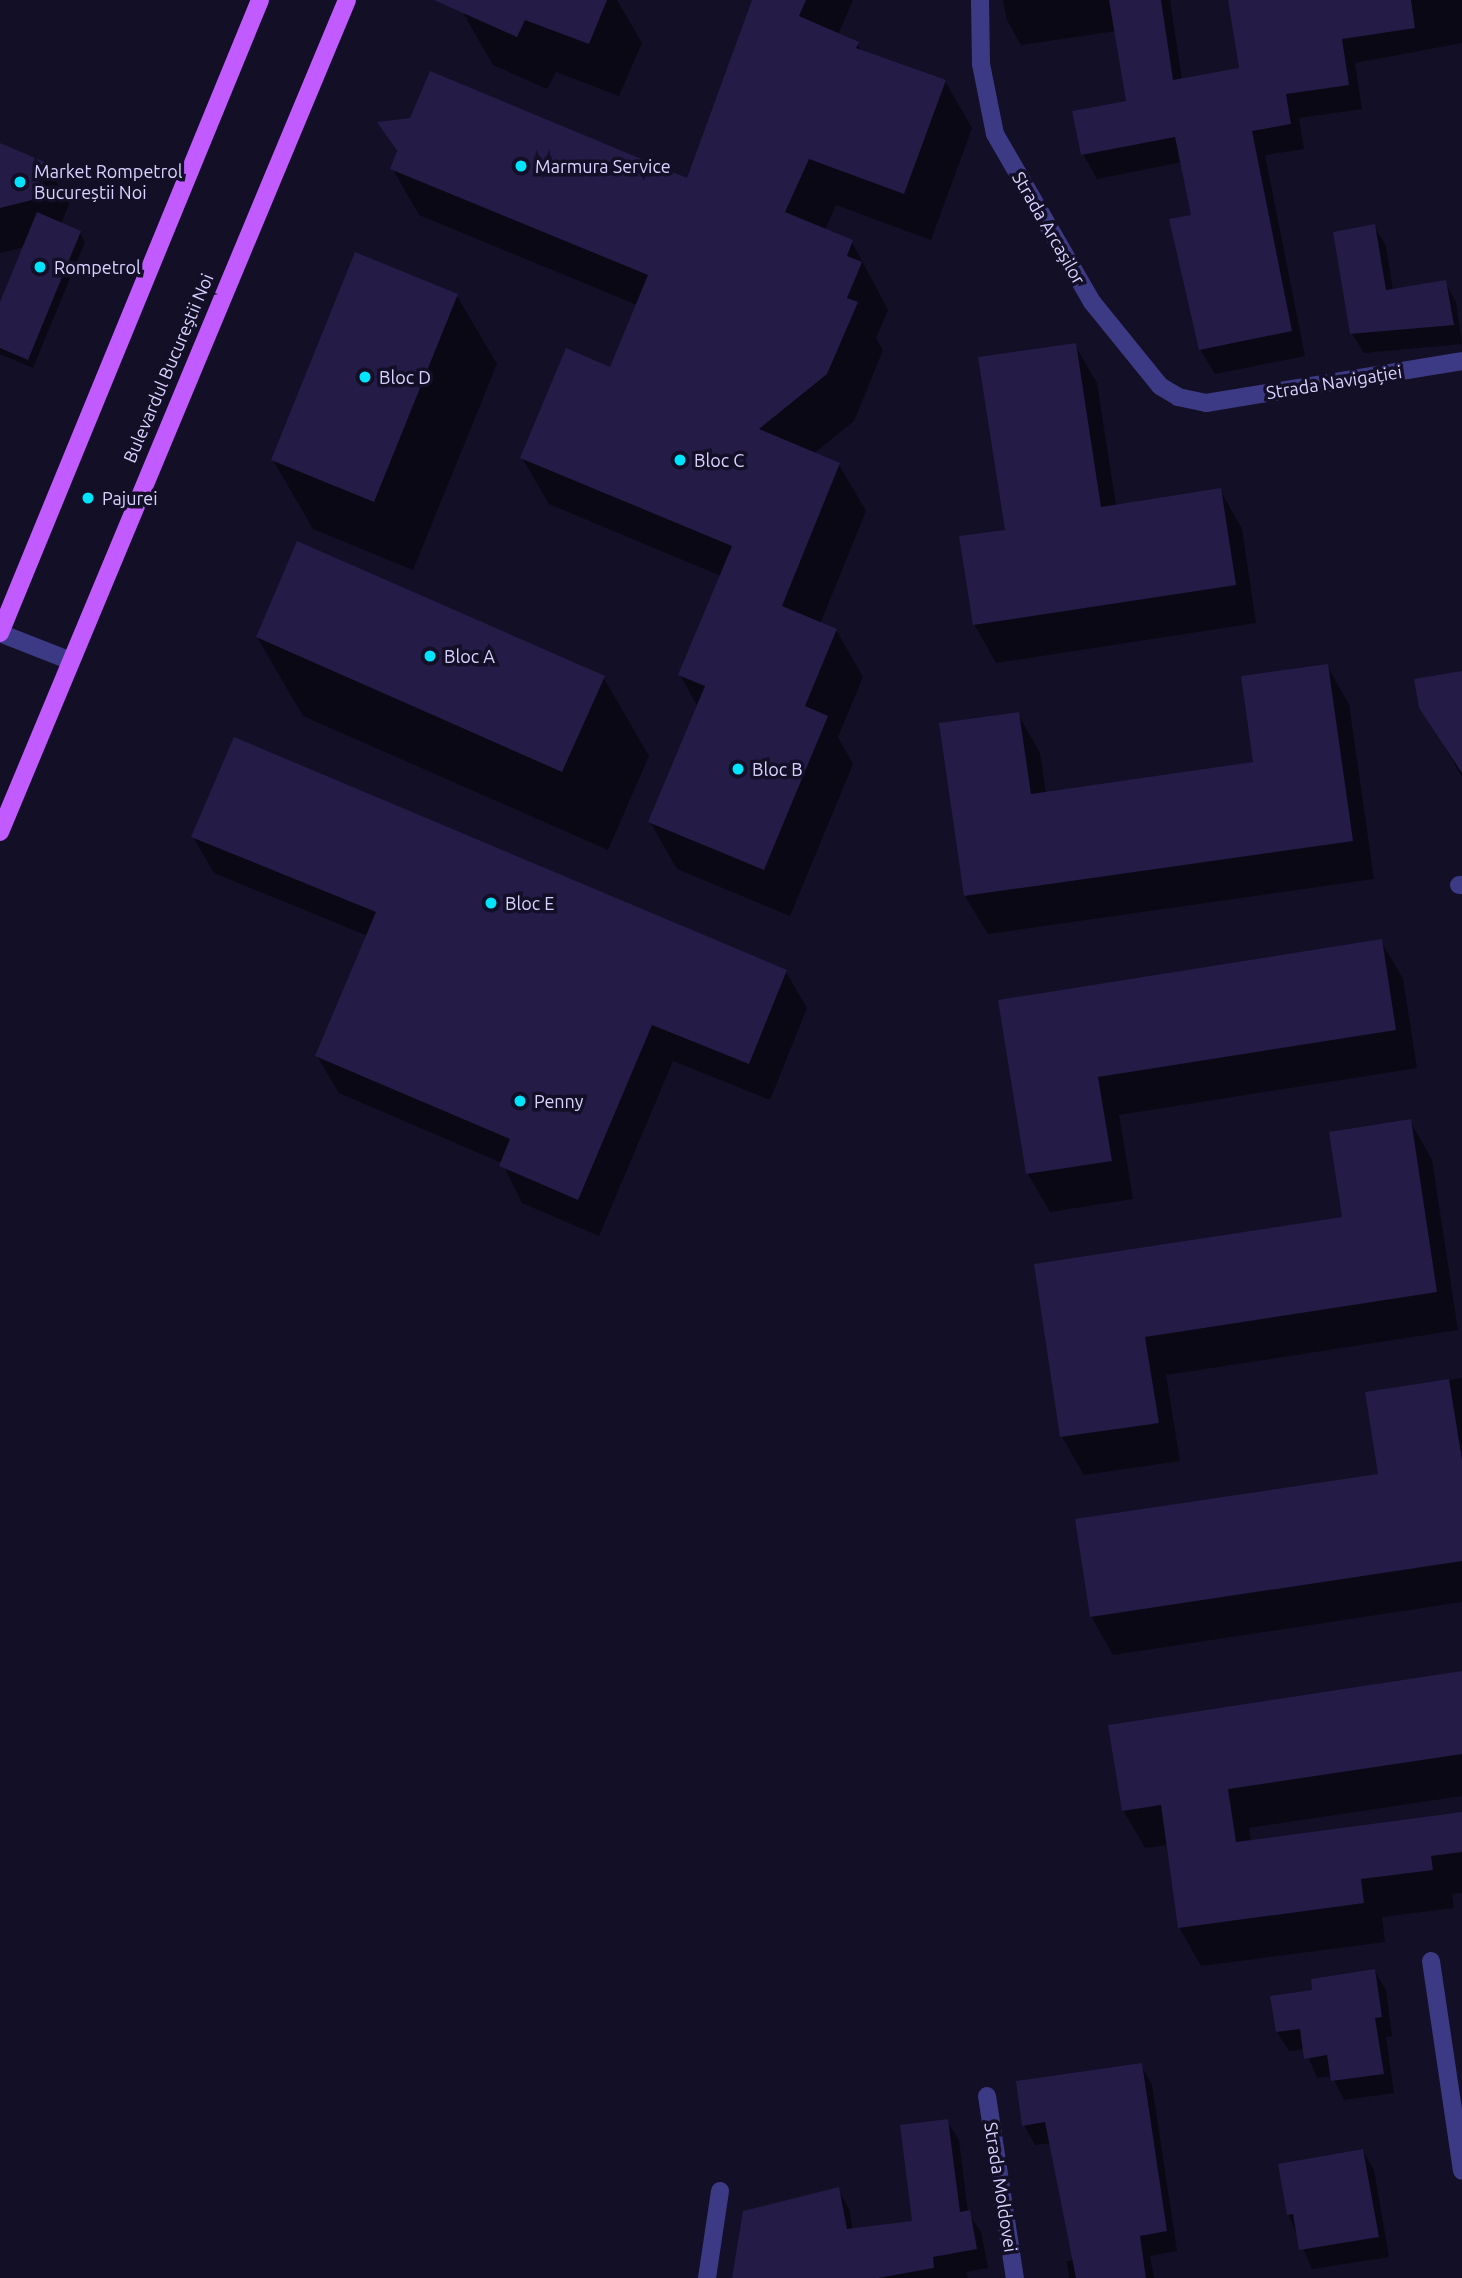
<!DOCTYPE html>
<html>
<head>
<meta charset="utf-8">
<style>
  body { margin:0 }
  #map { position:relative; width:1462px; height:2278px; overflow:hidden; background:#130f26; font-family:Ubuntu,sans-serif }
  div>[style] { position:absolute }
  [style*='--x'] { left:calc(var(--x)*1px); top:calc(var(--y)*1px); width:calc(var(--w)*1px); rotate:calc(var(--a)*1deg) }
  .shadow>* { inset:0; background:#0007 }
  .building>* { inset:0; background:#241b47 }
  .minor>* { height:18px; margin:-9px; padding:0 9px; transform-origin:9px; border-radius:9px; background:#3d3a85 }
  .tertiary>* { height:18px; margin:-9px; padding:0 9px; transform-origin:9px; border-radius:9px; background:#3d3a85 }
  .primary>* { height:18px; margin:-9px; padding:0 9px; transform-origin:9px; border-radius:9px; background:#c25bff }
  .dots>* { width:19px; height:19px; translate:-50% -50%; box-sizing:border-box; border:4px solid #130f26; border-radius:50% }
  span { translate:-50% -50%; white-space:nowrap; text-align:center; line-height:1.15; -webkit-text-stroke:7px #130f26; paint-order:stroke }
  .poi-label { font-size:18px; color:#d9d4ff }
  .left { translate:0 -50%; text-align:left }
  .street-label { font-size:18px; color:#d9d4ff }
</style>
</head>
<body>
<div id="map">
  <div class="shadow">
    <i style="clip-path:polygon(467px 0,617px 0,642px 43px,619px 96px,556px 72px,547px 89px,493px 65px,462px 11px)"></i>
    <i style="clip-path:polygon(754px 0,853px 0,838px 35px,857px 44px,862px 52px,945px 81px,972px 128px,931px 240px,836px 205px,825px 230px,852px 242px,888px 310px,876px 338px,883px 350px,854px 421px,813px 454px,839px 465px,866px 511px,820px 624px,836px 630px,863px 677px,838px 737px,853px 764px,790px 916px,677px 869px,650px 822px,698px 707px,680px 675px,721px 576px,549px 504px,522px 458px,611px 369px,637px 305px,419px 215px,392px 168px,398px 154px,380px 124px,688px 180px)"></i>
    <i style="clip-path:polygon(1003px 0,1170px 0,1182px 80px,1241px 70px,1229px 0,1462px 0,1462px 43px,1355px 63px,1362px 109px,1299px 118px,1304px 149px,1265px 155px,1305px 356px,1215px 374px,1200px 349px,1193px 216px,1182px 162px,1097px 179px,1083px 154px,1128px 102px,1116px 31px,1021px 45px,1007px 20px)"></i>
    <i style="clip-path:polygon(0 145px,46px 164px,69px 204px,61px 224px,80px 233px,85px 242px,33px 368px,0 354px,0 307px,24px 247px,0 253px)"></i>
    <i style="clip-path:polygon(1374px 226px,1386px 246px,1393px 291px,1445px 282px,1456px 302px,1462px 344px,1364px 353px,1352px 334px)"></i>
    <i style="clip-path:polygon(457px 296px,497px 364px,413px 570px,313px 529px,273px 460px)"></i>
    <i style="clip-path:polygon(1075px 345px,1097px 383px,1116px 506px,1220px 490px,1242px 529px,1256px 623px,996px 663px,974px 624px)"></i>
    <i style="clip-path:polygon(257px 637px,603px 677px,649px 756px,608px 850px,303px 716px)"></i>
    <i style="clip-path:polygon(1327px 666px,1349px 704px,1374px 879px,988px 934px,965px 896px,1018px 714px,1040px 753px,1046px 793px,1255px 764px)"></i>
    <i style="clip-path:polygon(1462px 673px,1462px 777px,1421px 707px)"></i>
    <i style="clip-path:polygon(193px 837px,786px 972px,807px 1008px,770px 1100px,673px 1061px,599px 1236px,522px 1203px,502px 1163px,339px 1093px,317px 1056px,368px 936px,214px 873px)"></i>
    <i style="clip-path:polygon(1381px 941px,1403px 979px,1417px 1068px,1119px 1115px,1133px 1199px,1050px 1212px,1028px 1174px,1000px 1001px)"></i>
    <i style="clip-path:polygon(1410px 1121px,1432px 1160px,1458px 1330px,1166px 1375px,1180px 1461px,1084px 1475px,1062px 1437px,1036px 1265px,1344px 1219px)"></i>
    <i style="clip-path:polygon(1462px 1378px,1462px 1602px,1113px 1655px,1091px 1616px,1380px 1475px,1367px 1393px)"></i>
    <i style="clip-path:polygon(1462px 1673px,1462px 1796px,1249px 1828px,1251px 1841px,1462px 1814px,1462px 1893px,1452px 1894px,1454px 1908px,1382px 1917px,1385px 1942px,1201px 1966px,1179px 1927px,1168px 1845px,1145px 1848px,1123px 1810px)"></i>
    <i style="clip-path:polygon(1374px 1970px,1386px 1990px,1392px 2036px,1386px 2037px,1394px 2093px,1344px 2100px,1332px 2076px,1317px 2078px,1305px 2049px,1289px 2051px,1277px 2032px,1314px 1991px)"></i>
    <i style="clip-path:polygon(1141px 2065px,1152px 2085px,1177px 2251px,1150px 2256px,1154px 2278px,1069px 2278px,1067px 2261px,1075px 2260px,1051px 2143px,1035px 2145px,1024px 2125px)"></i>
    <i style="clip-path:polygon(947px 2121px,959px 2140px,968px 2213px,981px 2232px,988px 2268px,966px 2272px,968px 2278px,739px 2278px,838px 2189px,849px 2209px,853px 2230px,914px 2222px)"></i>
    <i style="clip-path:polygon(1363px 2151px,1374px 2170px,1389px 2257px,1312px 2269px,1288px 2214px)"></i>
  </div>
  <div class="building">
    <i style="clip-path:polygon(434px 0,607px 0,589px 44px,525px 20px,517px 37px)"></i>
    <i style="clip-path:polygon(752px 0,806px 0,799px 16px,859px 42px,856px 48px,946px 80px,904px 194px,809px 159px,785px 212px,853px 240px,847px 256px,862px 262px,847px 298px,858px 302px,827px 374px,759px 429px,840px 463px,782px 606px,837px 629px,805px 706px,828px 716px,764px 870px,648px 822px,705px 686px,678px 675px,732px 546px,520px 458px,566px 348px,610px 367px,648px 275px,390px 169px,397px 151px,377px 122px,410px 118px,430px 71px,687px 178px)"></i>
    <i style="clip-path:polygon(1109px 0,1161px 0,1173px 80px,1239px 68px,1228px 0,1411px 0,1415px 28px,1342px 39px,1349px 85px,1286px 94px,1291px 124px,1252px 131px,1292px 331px,1199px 350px,1169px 219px,1191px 215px,1175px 137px,1081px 155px,1072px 111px,1126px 101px)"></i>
    <i style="clip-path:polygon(0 143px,47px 163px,32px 200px,0 208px)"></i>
    <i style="clip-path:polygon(37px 212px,81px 231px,28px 360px,0 348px,0 302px)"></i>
    <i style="clip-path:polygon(1375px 224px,1386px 290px,1446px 280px,1454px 325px,1350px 334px,1333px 232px)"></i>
    <i style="clip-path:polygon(355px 252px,458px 294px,374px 502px,271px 460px)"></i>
    <i style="clip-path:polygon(1076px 343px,1101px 507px,1221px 488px,1236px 585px,973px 625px,959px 536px,1005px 530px,978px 357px)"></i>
    <i style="clip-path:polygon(297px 541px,605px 676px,562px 772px,256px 637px)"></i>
    <i style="clip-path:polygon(1328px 664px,1353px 841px,964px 896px,939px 723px,1019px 712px,1031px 794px,1253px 762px,1241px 676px)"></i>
    <i style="clip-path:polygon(1462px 671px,1462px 773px,1419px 708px,1414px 679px)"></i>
    <i style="clip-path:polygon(234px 737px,787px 970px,749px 1064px,652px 1025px,578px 1200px,499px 1166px,510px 1139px,315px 1056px,376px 912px,191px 837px)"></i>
    <i style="clip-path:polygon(1382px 939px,1396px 1030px,1098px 1077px,1112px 1161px,1026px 1174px,998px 1000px)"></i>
    <i style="clip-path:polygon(1411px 1119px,1437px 1292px,1145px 1337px,1159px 1423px,1060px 1437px,1034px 1264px,1342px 1217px,1329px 1132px)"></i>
    <i style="clip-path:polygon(1449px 1379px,1462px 1460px,1462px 1561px,1090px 1617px,1075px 1519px,1378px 1474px,1365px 1392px)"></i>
    <i style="clip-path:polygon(1462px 1671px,1462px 1754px,1228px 1789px,1236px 1842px,1462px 1812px,1462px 1852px,1431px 1856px,1433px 1870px,1361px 1879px,1364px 1903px,1178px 1928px,1161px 1805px,1122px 1811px,1108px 1725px)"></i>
    <i style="clip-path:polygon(1375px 1969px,1382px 2017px,1375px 2018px,1384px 2074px,1331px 2081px,1327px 2055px,1304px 2059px,1300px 2029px,1276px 2032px,1270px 1996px,1312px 1990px,1311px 1979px)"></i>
    <i style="clip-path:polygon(1142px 2063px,1167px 2231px,1140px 2236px,1146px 2278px,1076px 2278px,1045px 2122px,1022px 2126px,1016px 2081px)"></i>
    <i style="clip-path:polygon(948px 2119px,960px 2212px,970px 2210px,977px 2249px,933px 2257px,934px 2268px,878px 2278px,732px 2278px,743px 2211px,839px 2187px,847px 2229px,912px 2221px,900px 2125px)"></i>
    <i style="clip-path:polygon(1363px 2149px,1379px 2237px,1299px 2250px,1293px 2214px,1287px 2215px,1278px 2164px)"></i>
  </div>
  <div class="minor">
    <i style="--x:980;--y:0;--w:64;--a:89.1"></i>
    <i style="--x:981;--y:64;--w:71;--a:78.7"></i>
    <i style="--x:995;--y:134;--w:194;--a:60"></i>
    <i style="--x:1092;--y:302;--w:108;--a:51"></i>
    <i style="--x:1160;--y:386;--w:21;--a:31"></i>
    <i style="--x:1178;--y:397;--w:29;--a:12"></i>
    <i style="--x:1206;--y:403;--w:259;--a:-9.3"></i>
    <i style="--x:1459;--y:885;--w:3;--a:0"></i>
    <i style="--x:1431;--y:1961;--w:212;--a:81.6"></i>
    <i style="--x:987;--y:2096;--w:184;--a:81.3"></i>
    <i style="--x:707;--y:2278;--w:88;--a:-81.5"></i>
  </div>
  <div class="tertiary">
    <i style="--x:0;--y:633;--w:76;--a:21.5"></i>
  </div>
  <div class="primary">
    <i style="--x:0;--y:633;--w:684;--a:-67.67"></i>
    <i style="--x:0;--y:832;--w:901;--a:-67.36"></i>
  </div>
  <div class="dots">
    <i style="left:521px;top:166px;background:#00e5ff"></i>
    <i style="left:20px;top:182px;background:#00e5ff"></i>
    <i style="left:40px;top:267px;background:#00e5ff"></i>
    <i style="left:365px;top:377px;background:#00e5ff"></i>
    <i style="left:680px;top:460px;background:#00e5ff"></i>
    <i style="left:88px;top:498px;background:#00e5ff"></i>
    <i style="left:430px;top:656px;background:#00e5ff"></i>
    <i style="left:738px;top:769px;background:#00e5ff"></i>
    <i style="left:491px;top:903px;background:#00e5ff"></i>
    <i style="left:520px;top:1101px;background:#00e5ff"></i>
  </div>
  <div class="poi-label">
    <span class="left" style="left:535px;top:166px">Marmura Service</span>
    <span class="left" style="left:34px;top:182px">Market Rompetrol<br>Bucureștii Noi</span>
    <span class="left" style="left:54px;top:267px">Rompetrol</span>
    <span class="left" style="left:379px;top:377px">Bloc D</span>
    <span class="left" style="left:694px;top:460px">Bloc C</span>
    <span class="left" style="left:102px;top:498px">Pajurei</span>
    <span class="left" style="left:444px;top:656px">Bloc A</span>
    <span class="left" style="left:752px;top:769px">Bloc B</span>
    <span class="left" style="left:505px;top:903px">Bloc E</span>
    <span class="left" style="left:534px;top:1101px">Penny</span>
  </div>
  <div class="street-label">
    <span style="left:1049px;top:228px;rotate:60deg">Strada Arcașilor</span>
    <span style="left:168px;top:368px;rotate:-67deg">Bulevardul Bucureștii Noi</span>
    <span style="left:1334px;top:382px;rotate:-9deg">Strada Navigației</span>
    <span style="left:1001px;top:2187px;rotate:81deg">Strada Moldovei</span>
  </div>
</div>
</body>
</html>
